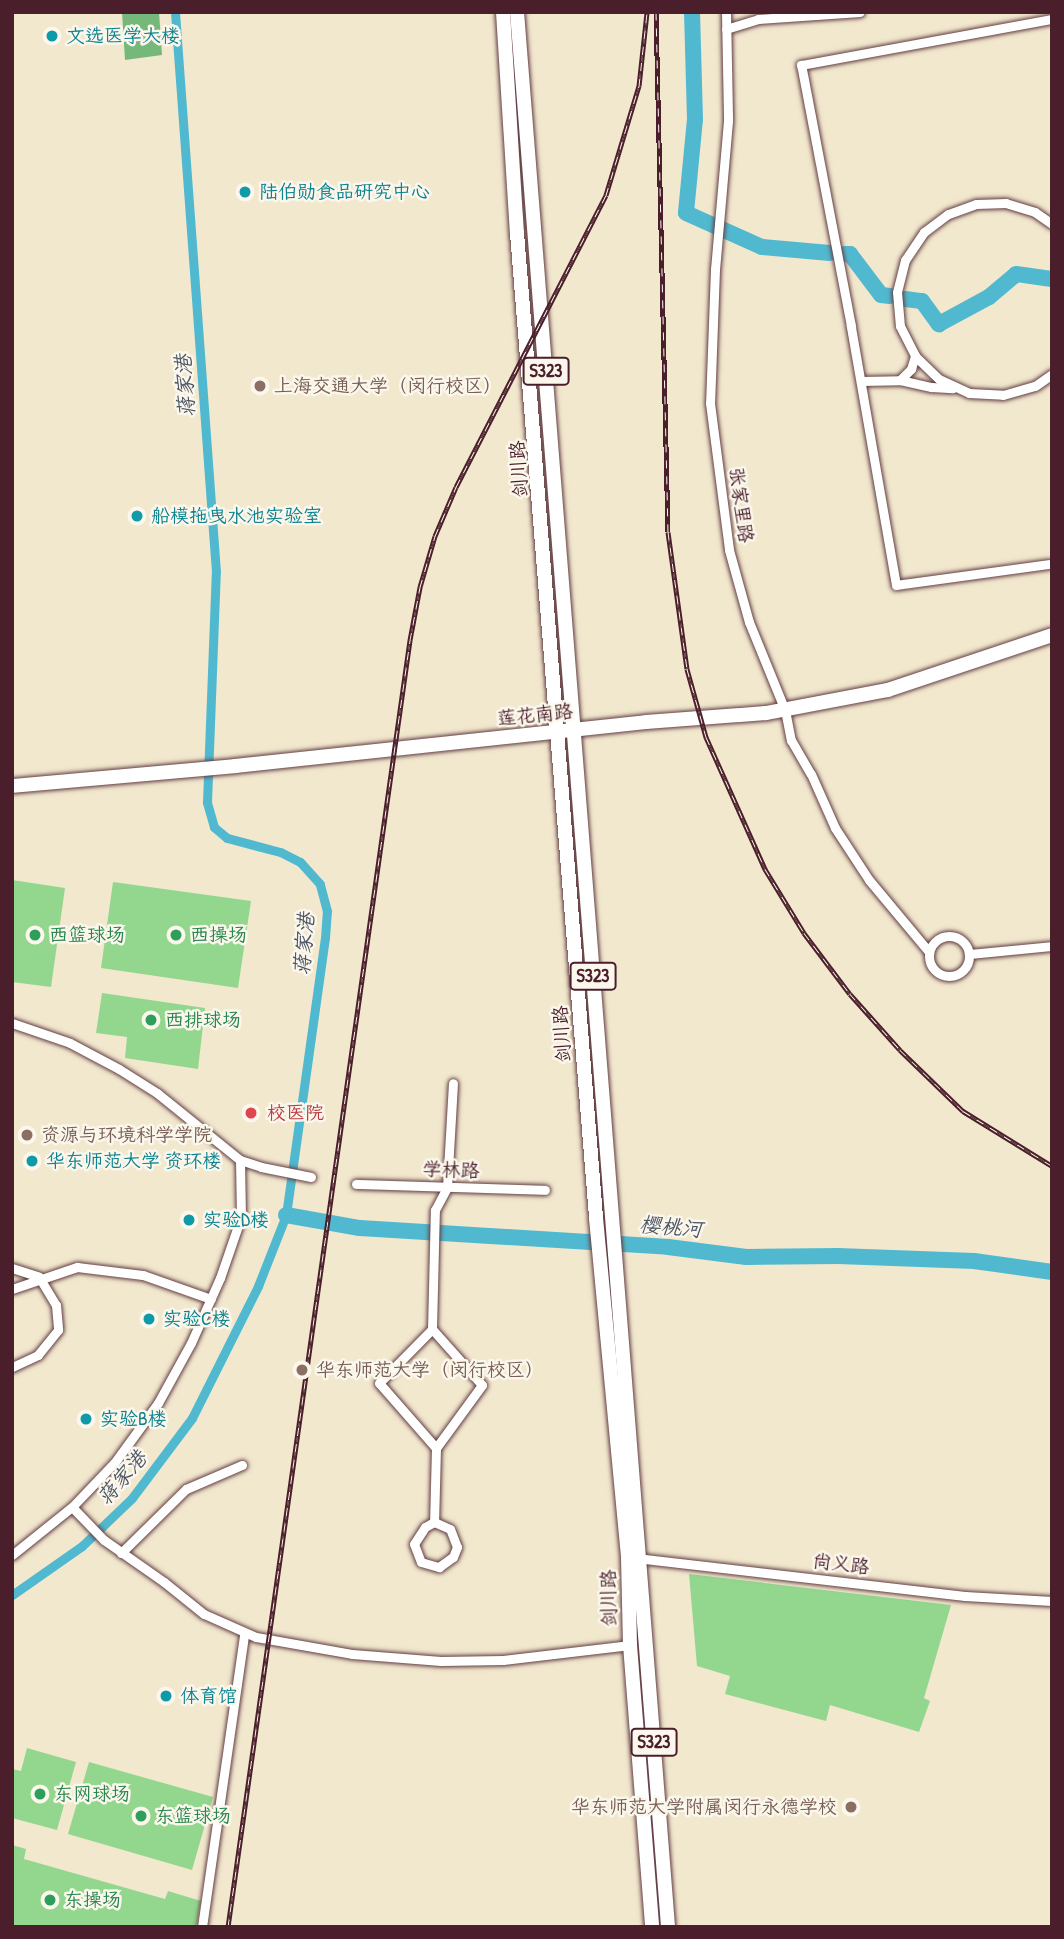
<!DOCTYPE html>
<html>
<head>
<meta charset="utf-8">
<style>
  body { margin:0 }
  #map { position:relative; width:1064px; height:1939px; overflow:hidden; background:#f2e8ce; font-family:"Patrick Hand","LXGW WenKai TC",sans-serif }
  div>[style] { position:absolute }
  [style*='--x'] { left:calc(var(--x)*1px); top:calc(var(--y)*1px); width:calc(var(--w)*1px); rotate:calc(var(--a)*1deg) }
  .green>* { inset:0; background:#93d78f }
  .forest>* { inset:0; background:#76b87a }
  .canal>* { height:9px; margin:-4.5px; padding:0 4.5px; transform-origin:4.5px; border-radius:4.5px; background:#51b9cf }
  .river>* { height:16px; margin:-8px; padding:0 8px; transform-origin:8px; border-radius:8px; background:#51b9cf }
  .roads { filter:drop-shadow(0 0 2px #633d43) drop-shadow(0 0 2px #633d43) }
  .street>* { height:9px; margin:-4.5px; padding:0 4.5px; transform-origin:4.5px; border-radius:4.5px; background:#fff }
  .street>.ring { margin:-4.5px; padding:0; box-sizing:content-box; background:none; border:9px solid #fff; border-radius:50% }
  .primary>* { height:14px; margin:-7px; padding:0 7px; transform-origin:7px; border-radius:7px; background:#fff }
  .rail>* { height:5px; margin-top:-2.5px; transform-origin:0; background:repeating-linear-gradient(90deg,#fbf7ec 0 8px,#4a1f2b 0 16px); box-sizing:border-box; border-block:2px solid #4a1f2b }
  .dots>* { width:19px; height:19px; translate:-50% -50%; box-sizing:border-box; border:4px solid #fbf7ec; border-radius:50% }
  span { translate:-50% -50%; white-space:nowrap; text-align:center; line-height:1.15; -webkit-text-stroke:5px #fbf7ec; paint-order:stroke }
  .shield-label span { padding:2px 5px; background:#fbf7ec; border:2px solid; border-radius:5px; -webkit-text-stroke-width:0 }
  .shield-label { font-size:18px; color:#4a1f2b; font-weight:700 }
  .culture-label { font-size:19px; color:#0d838f }
  .left { translate:0 -50%; text-align:left }
  .education-label { font-size:19px; color:#785e54 }
  .right { translate:-100% -50%; text-align:right }
  .street-label { font-size:19px; color:#4a1f2b }
  .leisure-label { font-size:19px; color:#27864d }
  .health-label { font-size:19px; color:#be3a42 }
  .water-label { font-size:21px; color:#4c5564; font-style:italic }
  .frame { position:absolute; inset:0; border:14px solid #4a1f2b; pointer-events:none }
</style>
</head>
<body>
<div id="map">
  <div class="green">
    <i style="clip-path:polygon(12px 880px,65px 888px,51px 987px,12px 982px)"></i>
    <i style="clip-path:polygon(113px 882px,251px 901px,238px 988px,101px 968px)"></i>
    <i style="clip-path:polygon(102px 993px,205px 1008px,198px 1069px,125px 1058px,127px 1037px,96px 1033px)"></i>
    <i style="clip-path:polygon(689px 1574px,951px 1605px,924px 1698px,930px 1701px,919px 1732px,830px 1705px,826px 1721px,725px 1694px,730px 1676px,697px 1666px)"></i>
    <i style="clip-path:polygon(27px 1748px,76px 1762px,57px 1830px,12px 1818px,12px 1769px,21px 1771px)"></i>
    <i style="clip-path:polygon(89px 1762px,213px 1797px,192px 1870px,68px 1834px)"></i>
    <i style="clip-path:polygon(12px 1845px,26px 1849px,24px 1859px,165px 1899px,168px 1891px,201px 1901px,196px 1927px,12px 1927px)"></i>
  </div>
  <div class="forest">
    <i style="clip-path:polygon(122px 12px,159px 12px,162px 55px,125px 60px)"></i>
  </div>
  <div class="canal">
    <i style="--x:12;--y:1595;--w:85;--a:-35"></i>
    <i style="--x:82;--y:1546;--w:69;--a:-43.8"></i>
    <i style="--x:132;--y:1498;--w:100;--a:-53.1"></i>
    <i style="--x:192;--y:1418;--w:148;--a:-63.4"></i>
    <i style="--x:258;--y:1286;--w:76;--a:-68.5"></i>
    <i style="--x:286;--y:1215;--w:280;--a:-82"></i>
    <i style="--x:325;--y:938;--w:27;--a:-86"></i>
    <i style="--x:327;--y:911;--w:28;--a:-105"></i>
    <i style="--x:320;--y:884;--w:30;--a:-132"></i>
    <i style="--x:300;--y:862;--w:22;--a:-153"></i>
    <i style="--x:280;--y:852;--w:55;--a:-165.2"></i>
    <i style="--x:227;--y:838;--w:17;--a:-140"></i>
    <i style="--x:214;--y:827;--w:26;--a:-106"></i>
    <i style="--x:207;--y:802;--w:230;--a:-87.8"></i>
    <i style="--x:216;--y:572;--w:561;--a:-94.19"></i>
  </div>
  <div class="river">
    <i style="--x:692;--y:12;--w:107;--a:88.4"></i>
    <i style="--x:695;--y:119;--w:94;--a:95.5"></i>
    <i style="--x:686;--y:213;--w:83;--a:24.1"></i>
    <i style="--x:762;--y:247;--w:68;--a:5"></i>
    <i style="--x:845;--y:254;--w:5;--a:0"></i>
    <i style="--x:850;--y:254;--w:51;--a:52.9"></i>
    <i style="--x:881;--y:295;--w:9;--a:6"></i>
    <i style="--x:905;--y:299;--w:17;--a:7"></i>
    <i style="--x:922;--y:301;--w:29;--a:54"></i>
    <i style="--x:939;--y:324;--w:57;--a:-28.4"></i>
    <i style="--x:989;--y:297;--w:35;--a:-40"></i>
    <i style="--x:1016;--y:274;--w:36;--a:8"></i>
    <i style="--x:286;--y:1215;--w:75;--a:10"></i>
    <i style="--x:360;--y:1228;--w:309;--a:3.5"></i>
    <i style="--x:668;--y:1247;--w:79;--a:7.3"></i>
    <i style="--x:746;--y:1257;--w:92;--a:-0.6"></i>
    <i style="--x:838;--y:1256;--w:136;--a:2.1"></i>
    <i style="--x:974;--y:1261;--w:79;--a:8"></i>
  </div>
  <div class="roads">
    <div class="street">
      <i style="--x:726;--y:12;--w:109;--a:88.9"></i>
      <i style="--x:728;--y:121;--w:149;--a:95"></i>
      <i style="--x:715;--y:269;--w:134;--a:92.1"></i>
      <i style="--x:710;--y:403;--w:148;--a:82.6"></i>
      <i style="--x:729;--y:550;--w:75;--a:74.5"></i>
      <i style="--x:749;--y:622;--w:95;--a:67.8"></i>
      <i style="--x:785;--y:710;--w:31;--a:79"></i>
      <i style="--x:791;--y:740;--w:39;--a:60"></i>
      <i style="--x:811;--y:774;--w:59;--a:66"></i>
      <i style="--x:835;--y:828;--w:62;--a:56.8"></i>
      <i style="--x:869;--y:880;--w:94;--a:50.2"></i>
      <i style="--x:726;--y:29;--w:34;--a:-17"></i>
      <i style="--x:758;--y:19;--w:102;--a:-3.9"></i>
      <i style="--x:1052;--y:224;--w:21;--a:-145"></i>
      <i style="--x:1035;--y:212;--w:30;--a:-163"></i>
      <i style="--x:1006;--y:203;--w:30;--a:178"></i>
      <i style="--x:976;--y:204;--w:30;--a:160"></i>
      <i style="--x:948;--y:214;--w:30;--a:143"></i>
      <i style="--x:924;--y:232;--w:34;--a:124"></i>
      <i style="--x:905;--y:260;--w:33;--a:104"></i>
      <i style="--x:897;--y:292;--w:34;--a:85"></i>
      <i style="--x:900;--y:326;--w:34;--a:63"></i>
      <i style="--x:915;--y:356;--w:33;--a:44"></i>
      <i style="--x:939;--y:379;--w:33;--a:25"></i>
      <i style="--x:969;--y:393;--w:34;--a:3"></i>
      <i style="--x:1003;--y:395;--w:33;--a:-16"></i>
      <i style="--x:1035;--y:386;--w:21;--a:-35"></i>
      <i style="--x:900;--y:380;--w:16;--a:-45"></i>
      <i style="--x:911;--y:369;--w:14;--a:-73"></i>
      <i style="--x:861;--y:381;--w:39;--a:-1"></i>
      <i style="--x:900;--y:380;--w:32;--a:13"></i>
      <i style="--x:931;--y:387;--w:22;--a:3"></i>
      <i style="--x:1049;--y:564;--w:154;--a:172.2"></i>
      <i style="--x:896;--y:585;--w:263;--a:-99.9"></i>
      <i style="--x:851;--y:326;--w:266;--a:-100.8"></i>
      <i style="--x:801;--y:65;--w:255;--a:-10.4"></i>
      <i class="ring" style="left:929px;top:936px;width:31px;height:31px"></i>
      <i style="--x:969;--y:954;--w:83;--a:-5.5"></i>
      <i style="--x:12;--y:1023;--w:61;--a:19"></i>
      <i style="--x:70;--y:1043;--w:55;--a:28"></i>
      <i style="--x:119;--y:1069;--w:45;--a:32.3"></i>
      <i style="--x:157;--y:1093;--w:107;--a:38.9"></i>
      <i style="--x:240;--y:1160;--w:22;--a:18"></i>
      <i style="--x:261;--y:1167;--w:51;--a:11.3"></i>
      <i style="--x:356;--y:1184;--w:189;--a:1.8"></i>
      <i style="--x:12;--y:1268;--w:28;--a:18"></i>
      <i style="--x:39;--y:1277;--w:33;--a:59"></i>
      <i style="--x:56;--y:1305;--w:25;--a:85"></i>
      <i style="--x:58;--y:1330;--w:32;--a:129"></i>
      <i style="--x:38;--y:1355;--w:29;--a:155"></i>
      <i style="--x:12;--y:1289;--w:69;--a:-18.7"></i>
      <i style="--x:77;--y:1267;--w:66;--a:6.9"></i>
      <i style="--x:143;--y:1275;--w:72;--a:19.4"></i>
      <i style="--x:432;--y:1329;--w:75;--a:48.2"></i>
      <i style="--x:482;--y:1385;--w:78;--a:126.1"></i>
      <i style="--x:436;--y:1448;--w:74;--a:91.5"></i>
      <i style="--x:434;--y:1522;--w:10;--a:151"></i>
      <i style="--x:425;--y:1527;--w:20;--a:123"></i>
      <i style="--x:414;--y:1544;--w:19;--a:69"></i>
      <i style="--x:421;--y:1562;--w:19;--a:16"></i>
      <i style="--x:439;--y:1567;--w:17;--a:-36"></i>
      <i style="--x:453;--y:1557;--w:11;--a:-68"></i>
      <i style="--x:457;--y:1547;--w:19;--a:-111"></i>
      <i style="--x:450;--y:1529;--w:17;--a:-156"></i>
      <i style="--x:436;--y:1448;--w:86;--a:-131.2"></i>
      <i style="--x:379;--y:1383;--w:76;--a:-45.5"></i>
      <i style="--x:432;--y:1329;--w:119;--a:-88.6"></i>
      <i style="--x:435;--y:1210;--w:26;--a:-62"></i>
      <i style="--x:447;--y:1187;--w:104;--a:-86.7"></i>
      <i style="--x:72;--y:1507;--w:46;--a:45.9"></i>
      <i style="--x:104;--y:1540;--w:73;--a:35"></i>
      <i style="--x:164;--y:1582;--w:51;--a:38.7"></i>
      <i style="--x:204;--y:1614;--w:57;--a:23.9"></i>
      <i style="--x:256;--y:1637;--w:97;--a:10"></i>
      <i style="--x:352;--y:1654;--w:89;--a:4.5"></i>
      <i style="--x:441;--y:1661;--w:62;--a:-0.9"></i>
      <i style="--x:503;--y:1660;--w:128;--a:-6.7"></i>
      <i style="--x:121;--y:1553;--w:91;--a:-44.6"></i>
      <i style="--x:186;--y:1489;--w:61;--a:-23.2"></i>
      <i style="--x:12;--y:1555;--w:77;--a:-38.7"></i>
      <i style="--x:72;--y:1507;--w:62;--a:-46.3"></i>
      <i style="--x:115;--y:1462;--w:73;--a:-53.9"></i>
      <i style="--x:158;--y:1403;--w:68;--a:-61.2"></i>
      <i style="--x:191;--y:1343;--w:71;--a:-66"></i>
      <i style="--x:220;--y:1278;--w:65;--a:-71"></i>
      <i style="--x:241;--y:1217;--w:57;--a:-91"></i>
      <i style="--x:636;--y:1558;--w:331;--a:6.6"></i>
      <i style="--x:965;--y:1596;--w:87;--a:3.3"></i>
      <i style="--x:202;--y:1927;--w:296;--a:-81.8"></i>
    </div>
    <div class="primary">
      <i style="--x:503;--y:12;--w:221;--a:86.4"></i>
      <i style="--x:517;--y:233;--w:988;--a:85.41"></i>
      <i style="--x:596;--y:1218;--w:341;--a:84.6"></i>
      <i style="--x:628;--y:1557;--w:88;--a:88.7"></i>
      <i style="--x:630;--y:1645;--w:283;--a:85.5"></i>
      <i style="--x:517;--y:12;--w:1921;--a:85.49"></i>
      <i style="--x:12;--y:786;--w:224;--a:-5.1"></i>
      <i style="--x:235;--y:766;--w:413;--a:-6.1"></i>
      <i style="--x:646;--y:722;--w:120;--a:-4.3"></i>
      <i style="--x:766;--y:713;--w:124;--a:-10.7"></i>
      <i style="--x:888;--y:690;--w:173;--a:-18.5"></i>
    </div>
  </div>
  <div class="rail">
    <i style="--x:656;--y:12;--w:520;--a:88.68"></i>
    <i style="--x:668;--y:532;--w:138;--a:82.1"></i>
    <i style="--x:687;--y:669;--w:71;--a:74.4"></i>
    <i style="--x:706;--y:737;--w:145;--a:65.9"></i>
    <i style="--x:765;--y:869;--w:75;--a:58.6"></i>
    <i style="--x:804;--y:933;--w:76;--a:53"></i>
    <i style="--x:850;--y:994;--w:75;--a:48.2"></i>
    <i style="--x:900;--y:1050;--w:88;--a:44.1"></i>
    <i style="--x:963;--y:1111;--w:105;--a:31.7"></i>
    <i style="--x:228;--y:1927;--w:1300;--a:-81.95"></i>
    <i style="--x:410;--y:640;--w:54;--a:-79.3"></i>
    <i style="--x:420;--y:587;--w:53;--a:-73.6"></i>
    <i style="--x:435;--y:536;--w:53;--a:-66.8"></i>
    <i style="--x:456;--y:487;--w:328;--a:-62.8"></i>
    <i style="--x:606;--y:195;--w:114;--a:-73.2"></i>
    <i style="--x:639;--y:86;--w:74;--a:-83.8"></i>
  </div>
  <div class="dots">
    <i style="left:52px;top:36px;background:#0f9aa8"></i>
    <i style="left:245px;top:192px;background:#0f9aa8"></i>
    <i style="left:260px;top:386px;background:#8d6e63"></i>
    <i style="left:137px;top:516px;background:#0f9aa8"></i>
    <i style="left:35px;top:935px;background:#2e9e5b"></i>
    <i style="left:176px;top:935px;background:#2e9e5b"></i>
    <i style="left:151px;top:1020px;background:#2e9e5b"></i>
    <i style="left:251px;top:1113px;background:#e0444e"></i>
    <i style="left:27px;top:1135px;background:#8d6e63"></i>
    <i style="left:32px;top:1161px;background:#0f9aa8"></i>
    <i style="left:189px;top:1220px;background:#0f9aa8"></i>
    <i style="left:149px;top:1319px;background:#0f9aa8"></i>
    <i style="left:302px;top:1370px;background:#8d6e63"></i>
    <i style="left:86px;top:1419px;background:#0f9aa8"></i>
    <i style="left:166px;top:1696px;background:#0f9aa8"></i>
    <i style="left:40px;top:1794px;background:#2e9e5b"></i>
    <i style="left:851px;top:1807px;background:#8d6e63"></i>
    <i style="left:141px;top:1816px;background:#2e9e5b"></i>
    <i style="left:50px;top:1900px;background:#2e9e5b"></i>
  </div>
  <div class="shield-label">
    <span style="left:546px;top:371px">S323</span>
    <span style="left:593px;top:976px">S323</span>
    <span style="left:654px;top:1742px">S323</span>
  </div>
  <div class="culture-label">
    <span class="left" style="left:66px;top:36px">文选医学大楼</span>
    <span class="left" style="left:259px;top:192px">陆伯勋食品研究中心</span>
    <span class="left" style="left:151px;top:516px">船模拖曳水池实验室</span>
    <span class="left" style="left:46px;top:1161px">华东师范大学 资环楼</span>
    <span class="left" style="left:203px;top:1220px">实验D楼</span>
    <span class="left" style="left:163px;top:1319px">实验C楼</span>
    <span class="left" style="left:100px;top:1419px">实验B楼</span>
    <span class="left" style="left:180px;top:1696px">体育馆</span>
  </div>
  <div class="education-label">
    <span class="left" style="left:274px;top:386px">上海交通大学（闵行校区）</span>
    <span class="left" style="left:41px;top:1135px">资源与环境科学学院</span>
    <span class="left" style="left:316px;top:1370px">华东师范大学（闵行校区）</span>
    <span class="right" style="left:837px;top:1807px">华东师范大学附属闵行永德学校</span>
  </div>
  <div class="street-label">
    <span style="left:519px;top:469px;rotate:-94deg">剑川路</span>
    <span style="left:741px;top:505px;rotate:82deg">张家里路</span>
    <span style="left:535px;top:715px;rotate:-6deg">莲花南路</span>
    <span style="left:562px;top:1034px;rotate:-94deg">剑川路</span>
    <span style="left:451px;top:1170px;rotate:2deg">学林路</span>
    <span style="left:841px;top:1564px;rotate:7deg">尚义路</span>
    <span style="left:609px;top:1598px;rotate:-91deg">剑川路</span>
  </div>
  <div class="leisure-label">
    <span class="left" style="left:49px;top:935px">西篮球场</span>
    <span class="left" style="left:190px;top:935px">西操场</span>
    <span class="left" style="left:165px;top:1020px">西排球场</span>
    <span class="left" style="left:54px;top:1794px">东网球场</span>
    <span class="left" style="left:155px;top:1816px">东篮球场</span>
    <span class="left" style="left:64px;top:1900px">东操场</span>
  </div>
  <div class="health-label">
    <span class="left" style="left:267px;top:1113px">校医院</span>
  </div>
  <div class="water-label">
    <span style="left:185px;top:386px;rotate:-94deg">蒋家港</span>
    <span style="left:304px;top:944px;rotate:-85deg">蒋家港</span>
    <span style="left:671px;top:1227px;rotate:5deg">樱桃河</span>
    <span style="left:122px;top:1478px;rotate:-49deg">蒋家港</span>
  </div>
  <div class="frame"></div>
</div>
</body>
</html>
